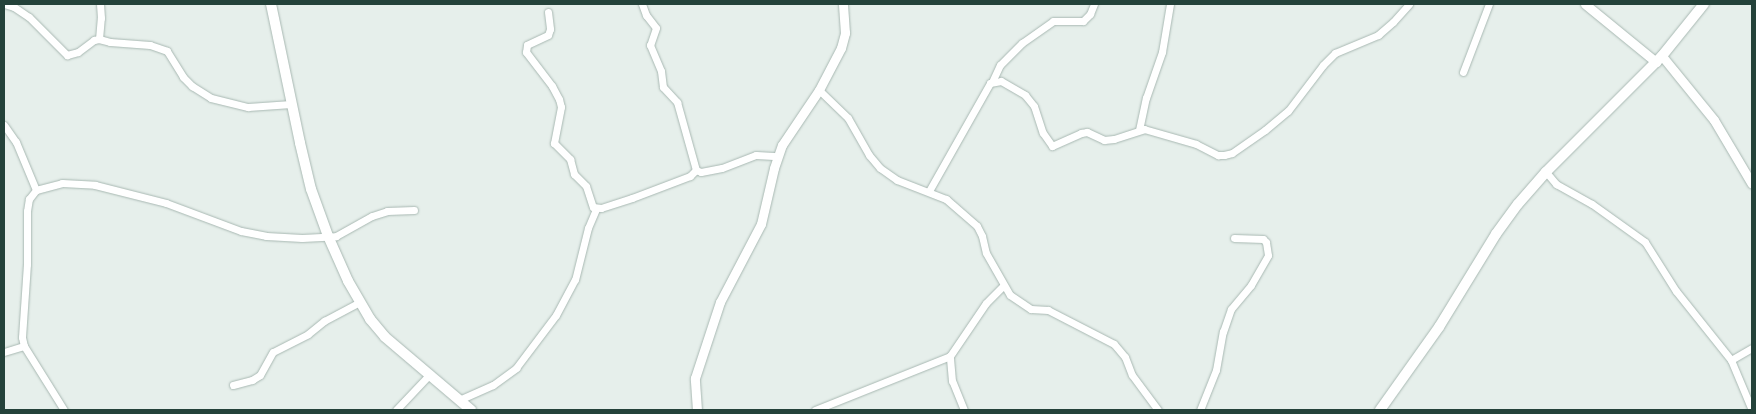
<!DOCTYPE html>
<html>
<head>
<meta charset="utf-8">
<style>
  body { margin:0 }
  #map { position:relative; width:1756px; height:414px; overflow:hidden; background:#e6efeb; font-family:Karla,sans-serif }
  div>[style] { position:absolute }
  [style*='--x'] { left:calc(var(--x)*1px); top:calc(var(--y)*1px); width:calc(var(--w)*1px); rotate:calc(var(--a)*1deg) }
  .roads { filter:drop-shadow(0 0 1px #a8b8b2) drop-shadow(0 0 1px #a8b8b2) }
  .minor>* { height:7px; margin:-3.5px; padding:0 3.5px; transform-origin:3.5px; border-radius:3.5px; background:#fff }
  .tertiary>* { height:9px; margin:-4.5px; padding:0 4.5px; transform-origin:4.5px; border-radius:4.5px; background:#fff }
  .secondary>* { height:10px; margin:-5px; padding:0 5px; transform-origin:5px; border-radius:5px; background:#fff }
  span { translate:-50% -50%; white-space:nowrap; text-align:center; line-height:1.15; -webkit-text-stroke:4px #f7fbf9; paint-order:stroke }
  .frame { position:absolute; inset:0; border:5px solid #24423a; pointer-events:none }
</style>
</head>
<body>
<div id="map">
  <div class="roads">
    <div class="minor">
      <i style="--x:4;--y:4;--w:10;--a:17"></i>
      <i style="--x:14;--y:7;--w:18;--a:34"></i>
      <i style="--x:29;--y:17;--w:54;--a:45"></i>
      <i style="--x:67;--y:55;--w:11;--a:-15"></i>
      <i style="--x:78;--y:52;--w:20;--a:-37"></i>
      <i style="--x:94;--y:40;--w:5;--a:-11"></i>
      <i style="--x:99;--y:39;--w:11;--a:15"></i>
      <i style="--x:110;--y:42;--w:40;--a:4.3"></i>
      <i style="--x:150;--y:45;--w:18;--a:19"></i>
      <i style="--x:167;--y:51;--w:31;--a:58"></i>
      <i style="--x:183;--y:77;--w:13;--a:45"></i>
      <i style="--x:192;--y:86;--w:22;--a:32"></i>
      <i style="--x:211;--y:98;--w:38;--a:14"></i>
      <i style="--x:248;--y:107;--w:43;--a:-4"></i>
      <i style="--x:642;--y:4;--w:12;--a:70"></i>
      <i style="--x:646;--y:15;--w:16;--a:52"></i>
      <i style="--x:656;--y:28;--w:18;--a:109"></i>
      <i style="--x:650;--y:45;--w:28;--a:67"></i>
      <i style="--x:661;--y:71;--w:16;--a:83"></i>
      <i style="--x:663;--y:87;--w:21;--a:47"></i>
      <i style="--x:677;--y:102;--w:71;--a:74.4"></i>
      <i style="--x:696;--y:170;--w:5;--a:22"></i>
      <i style="--x:701;--y:172;--w:21;--a:-11"></i>
      <i style="--x:722;--y:168;--w:36;--a:-21"></i>
      <i style="--x:756;--y:155;--w:22;--a:3"></i>
      <i style="--x:548;--y:12;--w:17;--a:83"></i>
      <i style="--x:550;--y:29;--w:6;--a:108"></i>
      <i style="--x:548;--y:35;--w:23;--a:155"></i>
      <i style="--x:527;--y:45;--w:7;--a:98"></i>
      <i style="--x:526;--y:52;--w:43;--a:52.6"></i>
      <i style="--x:552;--y:86;--w:15;--a:62"></i>
      <i style="--x:559;--y:99;--w:8;--a:76"></i>
      <i style="--x:561;--y:107;--w:37;--a:101"></i>
      <i style="--x:554;--y:143;--w:23;--a:45"></i>
      <i style="--x:570;--y:159;--w:16;--a:75"></i>
      <i style="--x:574;--y:174;--w:17;--a:45"></i>
      <i style="--x:586;--y:186;--w:22;--a:72"></i>
      <i style="--x:593;--y:207;--w:8;--a:7"></i>
      <i style="--x:601;--y:208;--w:33;--a:-18"></i>
      <i style="--x:632;--y:198;--w:62;--a:-20.8"></i>
      <i style="--x:690;--y:176;--w:8;--a:-45"></i>
      <i style="--x:99;--y:39;--w:21;--a:-85"></i>
      <i style="--x:101;--y:18;--w:14;--a:-94"></i>
      <i style="--x:1463;--y:72;--w:73;--a:-69.1"></i>
      <i style="--x:992;--y:82;--w:19;--a:-65"></i>
      <i style="--x:1000;--y:65;--w:31;--a:-45"></i>
      <i style="--x:1022;--y:43;--w:38;--a:-35"></i>
      <i style="--x:1053;--y:21;--w:30;--a:0"></i>
      <i style="--x:1083;--y:21;--w:10;--a:-45"></i>
      <i style="--x:1090;--y:14;--w:11;--a:-68"></i>
      <i style="--x:819;--y:90;--w:40;--a:44"></i>
      <i style="--x:848;--y:118;--w:43;--a:60.4"></i>
      <i style="--x:869;--y:155;--w:17;--a:50"></i>
      <i style="--x:880;--y:168;--w:21;--a:35"></i>
      <i style="--x:897;--y:180;--w:53;--a:21.2"></i>
      <i style="--x:946;--y:199;--w:41;--a:41.1"></i>
      <i style="--x:977;--y:226;--w:11;--a:63"></i>
      <i style="--x:982;--y:236;--w:17;--a:77"></i>
      <i style="--x:986;--y:253;--w:48;--a:60.3"></i>
      <i style="--x:1010;--y:295;--w:25;--a:34"></i>
      <i style="--x:1031;--y:309;--w:17;--a:3"></i>
      <i style="--x:1048;--y:310;--w:74;--a:27.3"></i>
      <i style="--x:1114;--y:344;--w:17;--a:50"></i>
      <i style="--x:1125;--y:357;--w:19;--a:69"></i>
      <i style="--x:1132;--y:375;--w:44;--a:53.4"></i>
      <i style="--x:4;--y:125;--w:21;--a:55"></i>
      <i style="--x:16;--y:142;--w:52;--a:67.4"></i>
      <i style="--x:1139;--y:130;--w:33;--a:-78"></i>
      <i style="--x:1146;--y:98;--w:49;--a:-70.8"></i>
      <i style="--x:1162;--y:52;--w:49;--a:-80.5"></i>
      <i style="--x:1546;--y:172;--w:16;--a:50"></i>
      <i style="--x:1556;--y:184;--w:41;--a:29.1"></i>
      <i style="--x:1592;--y:204;--w:65;--a:35.6"></i>
      <i style="--x:1645;--y:242;--w:58;--a:57.7"></i>
      <i style="--x:1676;--y:291;--w:88;--a:51.4"></i>
      <i style="--x:1731;--y:360;--w:54;--a:67.2"></i>
      <i style="--x:929;--y:191;--w:124;--a:-60.5"></i>
      <i style="--x:990;--y:83;--w:11;--a:-10"></i>
      <i style="--x:1001;--y:81;--w:28;--a:30"></i>
      <i style="--x:1025;--y:95;--w:14;--a:51"></i>
      <i style="--x:1034;--y:106;--w:28;--a:72"></i>
      <i style="--x:1043;--y:133;--w:16;--a:55"></i>
      <i style="--x:1052;--y:146;--w:32;--a:-24"></i>
      <i style="--x:1081;--y:133;--w:6;--a:-9"></i>
      <i style="--x:1087;--y:132;--w:19;--a:25"></i>
      <i style="--x:1104;--y:140;--w:10;--a:-6"></i>
      <i style="--x:1114;--y:139;--w:32;--a:-18"></i>
      <i style="--x:1144;--y:129;--w:54;--a:16.1"></i>
      <i style="--x:1196;--y:144;--w:25;--a:27"></i>
      <i style="--x:1218;--y:155;--w:6;--a:0"></i>
      <i style="--x:1224;--y:155;--w:8;--a:-14"></i>
      <i style="--x:1232;--y:153;--w:40;--a:-34.9"></i>
      <i style="--x:1265;--y:130;--w:30;--a:-40"></i>
      <i style="--x:1288;--y:111;--w:58;--a:-52.7"></i>
      <i style="--x:1323;--y:65;--w:17;--a:-45"></i>
      <i style="--x:1335;--y:53;--w:47;--a:-22.7"></i>
      <i style="--x:1378;--y:35;--w:20;--a:-41"></i>
      <i style="--x:1393;--y:22;--w:24;--a:-48"></i>
      <i style="--x:4;--y:352;--w:21;--a:-17"></i>
      <i style="--x:1731;--y:360;--w:24;--a:-30"></i>
      <i style="--x:233;--y:385;--w:20;--a:-15"></i>
      <i style="--x:252;--y:380;--w:9;--a:-32"></i>
      <i style="--x:260;--y:375;--w:26;--a:-61"></i>
      <i style="--x:273;--y:352;--w:39;--a:-27"></i>
      <i style="--x:308;--y:334;--w:21;--a:-39"></i>
      <i style="--x:324;--y:321;--w:40;--a:-28"></i>
      <i style="--x:459;--y:400;--w:37;--a:-24"></i>
      <i style="--x:493;--y:385;--w:29;--a:-36"></i>
      <i style="--x:516;--y:368;--w:66;--a:-53"></i>
      <i style="--x:556;--y:315;--w:40;--a:-62"></i>
      <i style="--x:575;--y:280;--w:54;--a:-76"></i>
      <i style="--x:588;--y:228;--w:21;--a:-67"></i>
      <i style="--x:64;--y:410;--w:75;--a:-122"></i>
      <i style="--x:24;--y:346;--w:9;--a:-103"></i>
      <i style="--x:22;--y:337;--w:73;--a:-86.1"></i>
      <i style="--x:27;--y:264;--w:53;--a:-90"></i>
      <i style="--x:27;--y:211;--w:12;--a:-81"></i>
      <i style="--x:29;--y:199;--w:11;--a:-52"></i>
      <i style="--x:36;--y:190;--w:27;--a:-15"></i>
      <i style="--x:62;--y:183;--w:33;--a:3"></i>
      <i style="--x:95;--y:185;--w:73;--a:14.2"></i>
      <i style="--x:166;--y:203;--w:80;--a:20.5"></i>
      <i style="--x:241;--y:231;--w:25;--a:11"></i>
      <i style="--x:266;--y:236;--w:36;--a:3"></i>
      <i style="--x:302;--y:238;--w:34;--a:-3"></i>
      <i style="--x:336;--y:236;--w:41;--a:-29.1"></i>
      <i style="--x:372;--y:216;--w:16;--a:-18"></i>
      <i style="--x:387;--y:211;--w:27;--a:-2"></i>
      <i style="--x:396;--y:410;--w:47;--a:-46.7"></i>
      <i style="--x:815;--y:410;--w:145;--a:-21.8"></i>
      <i style="--x:964;--y:410;--w:31;--a:-112"></i>
      <i style="--x:952;--y:381;--w:25;--a:-95"></i>
      <i style="--x:950;--y:356;--w:64;--a:-55.8"></i>
      <i style="--x:986;--y:303;--w:25;--a:-45"></i>
      <i style="--x:1200;--y:410;--w:43;--a:-68.2"></i>
      <i style="--x:1216;--y:370;--w:39;--a:-80"></i>
      <i style="--x:1223;--y:332;--w:24;--a:-71"></i>
      <i style="--x:1231;--y:309;--w:31;--a:-50"></i>
      <i style="--x:1251;--y:285;--w:34;--a:-60"></i>
      <i style="--x:1268;--y:255;--w:13;--a:-99"></i>
      <i style="--x:1266;--y:242;--w:4;--a:-135"></i>
      <i style="--x:1263;--y:239;--w:29;--a:-178"></i>
    </div>
    <div class="tertiary">
      <i style="--x:1585;--y:4;--w:92;--a:39.2"></i>
      <i style="--x:1662;--y:56;--w:82;--a:50.9"></i>
      <i style="--x:1714;--y:120;--w:74;--a:59.3"></i>
      <i style="--x:697;--y:410;--w:32;--a:-94"></i>
      <i style="--x:695;--y:378;--w:80;--a:-71.8"></i>
      <i style="--x:720;--y:302;--w:88;--a:-62.3"></i>
      <i style="--x:761;--y:224;--w:57;--a:-76.9"></i>
      <i style="--x:774;--y:168;--w:24;--a:-71"></i>
      <i style="--x:782;--y:145;--w:66;--a:-56.1"></i>
      <i style="--x:819;--y:90;--w:47;--a:-62.4"></i>
      <i style="--x:841;--y:48;--w:16;--a:-75"></i>
      <i style="--x:845;--y:33;--w:29;--a:-94"></i>
    </div>
    <div class="secondary">
      <i style="--x:271;--y:4;--w:142;--a:78.2"></i>
      <i style="--x:300;--y:143;--w:47;--a:76.6"></i>
      <i style="--x:311;--y:189;--w:50;--a:70.1"></i>
      <i style="--x:328;--y:236;--w:49;--a:66"></i>
      <i style="--x:348;--y:281;--w:44;--a:59.9"></i>
      <i style="--x:370;--y:319;--w:23;--a:50"></i>
      <i style="--x:385;--y:337;--w:113;--a:40.3"></i>
      <i style="--x:1380;--y:410;--w:102;--a:-54.6"></i>
      <i style="--x:1439;--y:327;--w:109;--a:-58.5"></i>
      <i style="--x:1496;--y:234;--w:37;--a:-54"></i>
      <i style="--x:1518;--y:204;--w:43;--a:-48.8"></i>
      <i style="--x:1546;--y:172;--w:164;--a:-45"></i>
      <i style="--x:1662;--y:56;--w:67;--a:-51.1"></i>
    </div>
  </div>
  <div class="frame"></div>
</div>
</body>
</html>
